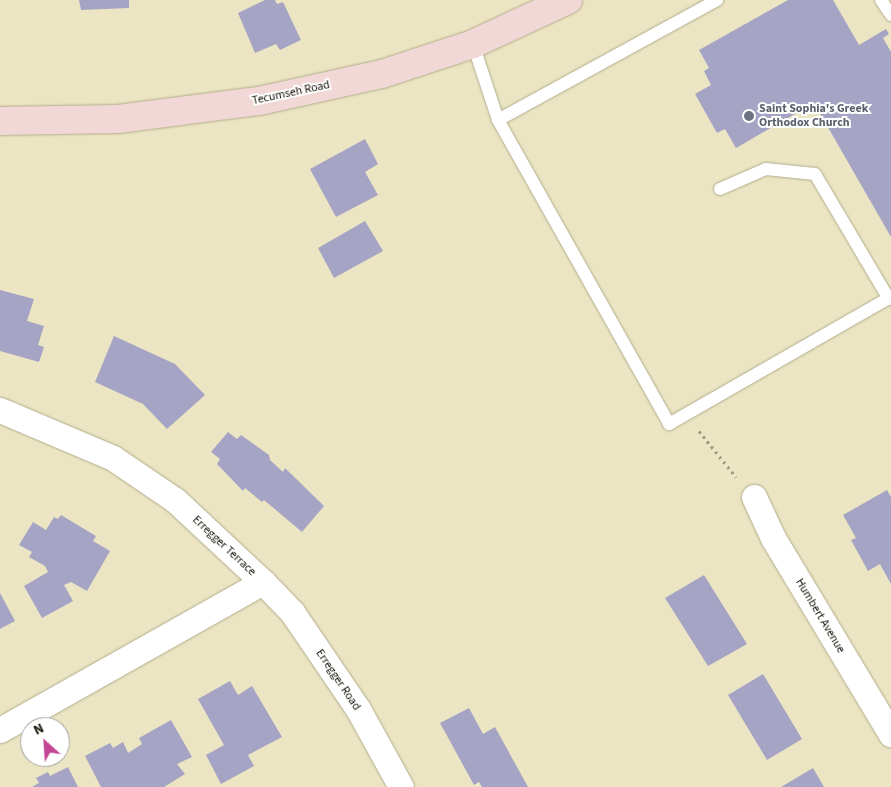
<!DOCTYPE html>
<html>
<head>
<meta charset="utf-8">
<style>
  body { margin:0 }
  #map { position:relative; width:891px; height:787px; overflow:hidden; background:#ebe5c3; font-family:"Source Sans 3",sans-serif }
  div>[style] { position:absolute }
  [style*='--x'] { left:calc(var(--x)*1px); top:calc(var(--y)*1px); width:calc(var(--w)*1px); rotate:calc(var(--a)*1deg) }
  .building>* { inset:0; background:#a5a4c4 }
  .path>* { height:3px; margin-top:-1.5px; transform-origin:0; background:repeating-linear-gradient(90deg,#9e9a80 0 2.5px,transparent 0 6.5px) }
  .roads { filter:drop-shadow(0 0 1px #b3ac8c) drop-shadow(0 0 1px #b3ac8c) }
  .lane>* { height:12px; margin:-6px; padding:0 6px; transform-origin:6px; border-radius:6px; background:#fff }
  .street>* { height:25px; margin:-12.5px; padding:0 12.5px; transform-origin:12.5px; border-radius:12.5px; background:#fff }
  .secondary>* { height:28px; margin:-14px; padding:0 14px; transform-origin:14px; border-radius:14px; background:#f1d7d6 }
  .dots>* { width:14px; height:14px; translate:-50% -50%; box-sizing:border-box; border:2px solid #fff; border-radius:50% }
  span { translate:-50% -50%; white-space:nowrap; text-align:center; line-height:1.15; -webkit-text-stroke:4px #fff; paint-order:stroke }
  .street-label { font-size:12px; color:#151307 }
  .worship-label { font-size:12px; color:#5b616d; font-weight:700 }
  .left { translate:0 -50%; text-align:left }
  .north { position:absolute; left:20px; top:717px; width:50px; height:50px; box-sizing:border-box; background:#fff; border:1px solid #a1a19c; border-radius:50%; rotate:334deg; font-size:14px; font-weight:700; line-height:20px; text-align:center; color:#151307 }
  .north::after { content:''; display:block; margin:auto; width:18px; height:22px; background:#c34694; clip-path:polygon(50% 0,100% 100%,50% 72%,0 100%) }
</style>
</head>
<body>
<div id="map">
  <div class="building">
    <i style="clip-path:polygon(79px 0,129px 0,129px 8px,81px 10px)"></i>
    <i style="clip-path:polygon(265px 0,275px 0,277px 4px,283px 2px,301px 40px,280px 50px,276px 44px,255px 53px,238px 13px)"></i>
    <i style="clip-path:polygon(788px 0,833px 0,859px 45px,886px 29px,889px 34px,883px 38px,891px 52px,891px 237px,814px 103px,736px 148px,725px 129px,717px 133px,695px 94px,711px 85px,704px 71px,709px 68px,699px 50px)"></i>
    <i style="clip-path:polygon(365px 139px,378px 164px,365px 172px,378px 195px,336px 217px,310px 169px)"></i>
    <i style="clip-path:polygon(365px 221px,383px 251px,334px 278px,318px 248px)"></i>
    <i style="clip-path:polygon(0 290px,34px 299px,27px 321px,44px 326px,38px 345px,44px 347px,39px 362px,0 351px)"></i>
    <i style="clip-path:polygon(114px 336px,175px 364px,205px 395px,167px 429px,143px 404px,95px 382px)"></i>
    <i style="clip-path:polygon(228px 432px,237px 439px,241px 435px,269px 455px,270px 460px,283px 472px,285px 468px,324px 506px,302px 532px,264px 500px,262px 502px,245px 488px,243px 491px,217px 464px,220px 459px,211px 452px)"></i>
    <i style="clip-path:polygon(887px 490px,891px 497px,891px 584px,880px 564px,868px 571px,851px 540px,856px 538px,843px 515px)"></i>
    <i style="clip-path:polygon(61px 515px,96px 536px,93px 541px,110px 551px,87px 591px,71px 582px,64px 585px,73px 601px,42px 618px,24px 586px,48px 572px,45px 566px,29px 557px,32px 552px,19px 545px,33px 522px,46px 530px,54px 517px,58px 519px)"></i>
    <i style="clip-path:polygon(704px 575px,747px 644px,708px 666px,665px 598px)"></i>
    <i style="clip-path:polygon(0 593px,15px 621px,0 629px)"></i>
    <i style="clip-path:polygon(763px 674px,802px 739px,767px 760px,728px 695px)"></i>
    <i style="clip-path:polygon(230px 681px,238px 695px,252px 686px,282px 737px,248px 755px,254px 766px,221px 784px,206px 755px,224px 745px,198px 699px)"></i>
    <i style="clip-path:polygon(469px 708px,483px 734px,495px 727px,528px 787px,482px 787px,479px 782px,474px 785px,440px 723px)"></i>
    <i style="clip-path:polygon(171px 720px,192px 757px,177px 764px,185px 774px,164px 787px,101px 787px,85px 756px,110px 743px,113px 748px,123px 742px,128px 753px,142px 744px,139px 738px)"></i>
    <i style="clip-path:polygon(68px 767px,78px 787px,32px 787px,39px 783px,36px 778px,48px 772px,50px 776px)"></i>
    <i style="clip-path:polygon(813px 768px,824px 787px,781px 787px)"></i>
  </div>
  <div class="path">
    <i style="--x:699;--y:431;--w:59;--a:51.2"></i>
  </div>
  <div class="roads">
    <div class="lane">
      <i style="--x:881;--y:0;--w:18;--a:56"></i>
      <i style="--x:473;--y:44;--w:80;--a:71.8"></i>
      <i style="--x:498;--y:120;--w:349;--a:60.6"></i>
      <i style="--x:669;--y:424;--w:256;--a:-29.8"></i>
      <i style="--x:498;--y:120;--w:250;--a:-28.7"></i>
      <i style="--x:720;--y:189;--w:50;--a:-23.5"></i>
      <i style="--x:766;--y:169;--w:49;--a:5.8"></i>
      <i style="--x:815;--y:174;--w:145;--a:59.4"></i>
    </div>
    <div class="street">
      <i style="--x:0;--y:410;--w:123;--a:23"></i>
      <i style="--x:113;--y:458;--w:75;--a:34.1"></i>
      <i style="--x:175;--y:500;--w:120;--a:43"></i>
      <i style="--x:263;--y:582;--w:42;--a:46"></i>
      <i style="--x:292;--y:612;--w:117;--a:55.8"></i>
      <i style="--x:358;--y:709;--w:89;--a:61.1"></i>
      <i style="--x:754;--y:497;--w:45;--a:65.1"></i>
      <i style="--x:773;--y:538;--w:229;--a:59"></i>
      <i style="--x:0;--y:730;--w:302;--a:-29.4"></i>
    </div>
    <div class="secondary">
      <i style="--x:0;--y:121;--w:118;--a:-1"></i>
      <i style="--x:118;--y:119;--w:142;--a:-7.3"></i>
      <i style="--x:259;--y:101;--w:126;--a:-12.4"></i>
      <i style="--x:382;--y:74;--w:96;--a:-18.2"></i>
      <i style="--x:473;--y:44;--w:105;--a:-24.9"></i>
    </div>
  </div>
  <div class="dots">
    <i style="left:749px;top:116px;background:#6b7280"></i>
  </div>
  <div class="street-label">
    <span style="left:291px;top:93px;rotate:-12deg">Tecumseh Road</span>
    <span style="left:224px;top:546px;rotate:43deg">Erregger Terrace</span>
    <span style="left:820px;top:616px;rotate:59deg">Humbert Avenue</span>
    <span style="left:338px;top:680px;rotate:56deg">Erregger Road</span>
  </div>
  <div class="worship-label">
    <span class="left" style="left:759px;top:116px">Saint Sophia's Greek<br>Orthodox Church</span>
  </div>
  <div class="north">N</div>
</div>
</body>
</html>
